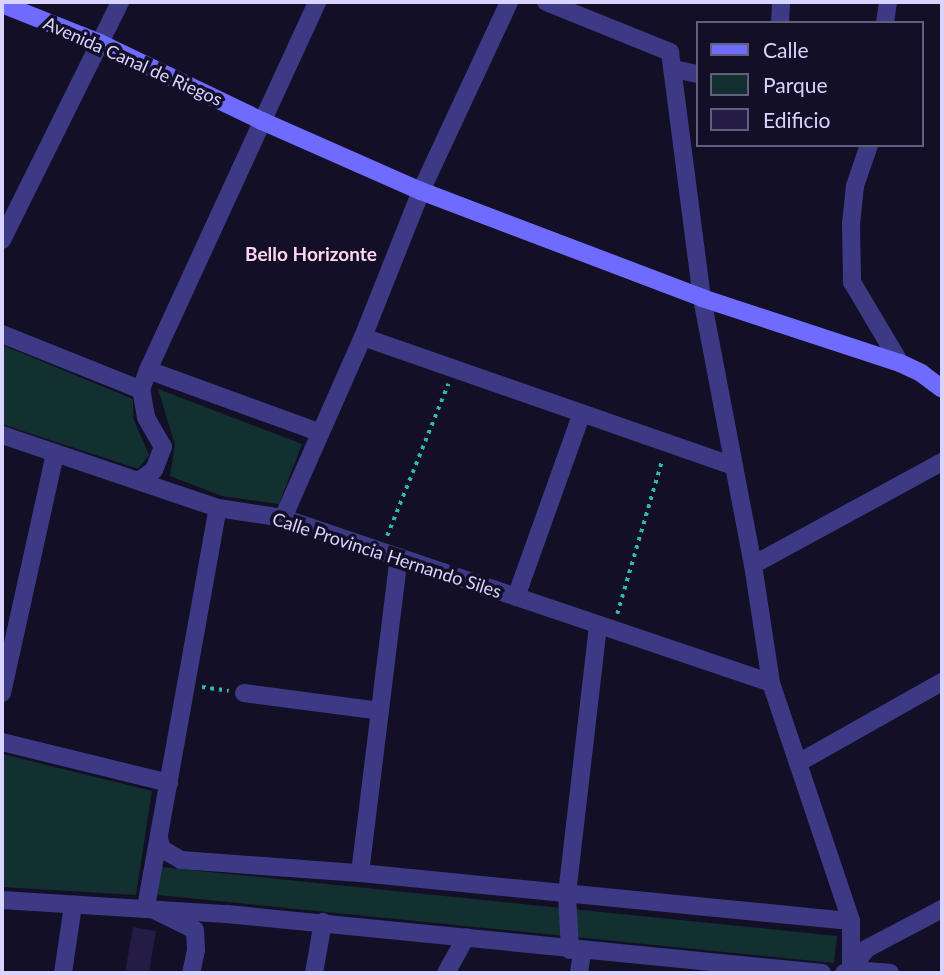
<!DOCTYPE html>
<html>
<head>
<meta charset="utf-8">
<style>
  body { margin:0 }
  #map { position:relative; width:944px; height:975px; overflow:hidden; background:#130f26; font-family:Lato,sans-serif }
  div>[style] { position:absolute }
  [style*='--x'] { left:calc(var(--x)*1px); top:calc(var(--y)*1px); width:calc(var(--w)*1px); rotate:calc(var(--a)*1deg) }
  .green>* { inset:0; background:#12302f }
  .building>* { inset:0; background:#241b47 }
  .path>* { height:3.5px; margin-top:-1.75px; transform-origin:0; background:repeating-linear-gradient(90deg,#2fb8b0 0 3.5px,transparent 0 8.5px) }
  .street>* { height:18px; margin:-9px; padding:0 9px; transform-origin:9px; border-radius:9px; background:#3d3a85 }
  .secondary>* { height:18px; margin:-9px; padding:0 9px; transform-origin:9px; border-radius:9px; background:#6f6bff }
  span { translate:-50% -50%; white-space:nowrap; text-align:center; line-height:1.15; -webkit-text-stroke:7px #130f26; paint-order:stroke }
  .street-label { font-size:18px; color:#d9d4ff }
  .neighbourhood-label { font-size:19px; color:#ffd6f0; font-weight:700 }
  .frame { position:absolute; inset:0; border:4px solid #d9d4ff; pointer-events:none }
  .legend { position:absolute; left:696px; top:21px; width:228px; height:126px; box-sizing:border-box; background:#130f26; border:2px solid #625e7d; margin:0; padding:9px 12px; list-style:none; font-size:21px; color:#d9d4ff }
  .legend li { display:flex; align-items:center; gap:14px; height:35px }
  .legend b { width:35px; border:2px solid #625e7d }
</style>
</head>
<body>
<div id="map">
  <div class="green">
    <i style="clip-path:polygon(2px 345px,133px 399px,133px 418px,149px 455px,138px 469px,2px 424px)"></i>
    <i style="clip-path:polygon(158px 389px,302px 444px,279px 504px,222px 496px,170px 476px,175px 445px)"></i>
    <i style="clip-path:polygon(2px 754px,152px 791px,136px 895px,2px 887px)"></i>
    <i style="clip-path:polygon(160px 867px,837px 936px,834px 963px,158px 895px)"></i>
  </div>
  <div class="building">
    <i style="clip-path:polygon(133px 927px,156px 931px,149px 973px,125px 973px)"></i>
  </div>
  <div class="path">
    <i style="--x:387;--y:536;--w:164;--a:-68.1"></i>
    <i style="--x:617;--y:614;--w:160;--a:-73.7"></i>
    <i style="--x:202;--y:687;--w:27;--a:8"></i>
  </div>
  <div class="street">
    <i style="--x:546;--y:2;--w:134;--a:22"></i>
    <i style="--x:670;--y:52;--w:248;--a:82.6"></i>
    <i style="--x:702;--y:298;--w:272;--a:79.2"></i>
    <i style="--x:753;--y:565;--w:119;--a:81.3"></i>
    <i style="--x:771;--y:683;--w:251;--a:71.4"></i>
    <i style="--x:851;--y:921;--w:52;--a:90"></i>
    <i style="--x:780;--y:23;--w:21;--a:-87"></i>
    <i style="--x:885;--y:23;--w:21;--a:-82"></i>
    <i style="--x:674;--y:69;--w:24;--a:12"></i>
    <i style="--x:869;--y:145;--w:43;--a:108.9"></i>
    <i style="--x:855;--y:186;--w:37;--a:96"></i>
    <i style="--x:851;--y:223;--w:59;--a:89"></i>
    <i style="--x:852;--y:282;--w:94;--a:59.3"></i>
    <i style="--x:2;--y:240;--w:266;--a:-63.6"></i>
    <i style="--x:2;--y:334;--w:150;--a:21.9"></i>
    <i style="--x:363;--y:337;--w:393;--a:19.2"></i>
    <i style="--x:148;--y:370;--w:181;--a:20"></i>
    <i style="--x:2;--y:435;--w:228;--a:18.7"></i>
    <i style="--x:218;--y:508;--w:66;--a:8.7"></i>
    <i style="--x:283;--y:518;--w:515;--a:18.68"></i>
    <i style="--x:140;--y:480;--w:17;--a:-36"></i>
    <i style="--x:154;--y:470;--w:25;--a:-69"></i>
    <i style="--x:163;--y:447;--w:34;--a:-120"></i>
    <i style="--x:146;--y:417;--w:27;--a:-100"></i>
    <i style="--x:141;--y:390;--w:21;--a:-71"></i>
    <i style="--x:148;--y:370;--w:405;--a:-65.3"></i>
    <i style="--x:283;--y:518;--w:198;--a:-66.2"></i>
    <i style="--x:363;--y:337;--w:157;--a:-68.3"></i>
    <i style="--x:421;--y:191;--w:208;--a:-65"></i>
    <i style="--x:753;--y:565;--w:215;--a:-28.6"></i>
    <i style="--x:516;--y:597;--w:195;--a:-70.3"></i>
    <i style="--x:2;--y:693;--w:245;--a:-77.5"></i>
    <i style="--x:244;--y:693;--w:137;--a:7.5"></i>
    <i style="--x:2;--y:742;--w:172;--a:13.8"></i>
    <i style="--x:798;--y:763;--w:165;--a:-29.4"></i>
    <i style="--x:159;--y:839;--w:10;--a:73"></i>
    <i style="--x:162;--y:849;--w:22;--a:30"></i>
    <i style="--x:181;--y:860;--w:179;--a:4.2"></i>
    <i style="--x:360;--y:873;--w:493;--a:5.6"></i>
    <i style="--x:360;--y:873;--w:318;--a:-83"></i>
    <i style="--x:2;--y:900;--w:225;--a:3.6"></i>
    <i style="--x:227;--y:914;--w:598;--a:5.66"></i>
    <i style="--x:146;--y:907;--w:405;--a:-79.8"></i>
    <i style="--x:156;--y:911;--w:43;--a:26"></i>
    <i style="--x:195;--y:930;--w:20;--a:87"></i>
    <i style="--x:196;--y:950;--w:24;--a:102"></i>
    <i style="--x:570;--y:950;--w:56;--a:-93.1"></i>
    <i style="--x:567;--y:894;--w:271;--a:-83.4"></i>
    <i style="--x:851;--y:970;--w:26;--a:-54"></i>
    <i style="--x:866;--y:949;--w:86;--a:-27.8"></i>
    <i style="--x:63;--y:973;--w:69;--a:-81.6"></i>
    <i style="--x:314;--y:973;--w:52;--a:-80"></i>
    <i style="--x:446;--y:973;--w:41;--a:-60.9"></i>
    <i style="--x:579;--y:973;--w:22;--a:-82"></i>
    <i style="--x:844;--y:973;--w:8;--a:-23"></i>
    <i style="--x:851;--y:970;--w:39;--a:4"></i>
  </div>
  <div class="secondary">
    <i style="--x:2;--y:4;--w:105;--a:21.7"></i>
    <i style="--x:100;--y:43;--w:180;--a:25.7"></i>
    <i style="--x:262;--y:121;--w:174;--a:23.8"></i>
    <i style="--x:421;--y:191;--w:301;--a:20.8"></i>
    <i style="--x:702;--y:298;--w:208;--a:18.2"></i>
    <i style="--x:900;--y:363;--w:23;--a:25"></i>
    <i style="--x:921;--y:373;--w:26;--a:37"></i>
  </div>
  <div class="street-label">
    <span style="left:133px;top:61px;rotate:24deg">Avenida Canal de Riegos</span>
    <span style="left:387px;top:555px;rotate:18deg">Calle Provincia Hernando Siles</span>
  </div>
  <div class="neighbourhood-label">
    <span style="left:311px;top:254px">Bello Horizonte</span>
  </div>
  <div class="frame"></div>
  <ul class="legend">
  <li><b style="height:9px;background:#6f6bff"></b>Calle</li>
  <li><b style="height:19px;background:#12302f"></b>Parque</li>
  <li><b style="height:19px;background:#241b47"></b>Edificio</li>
  </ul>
</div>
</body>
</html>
